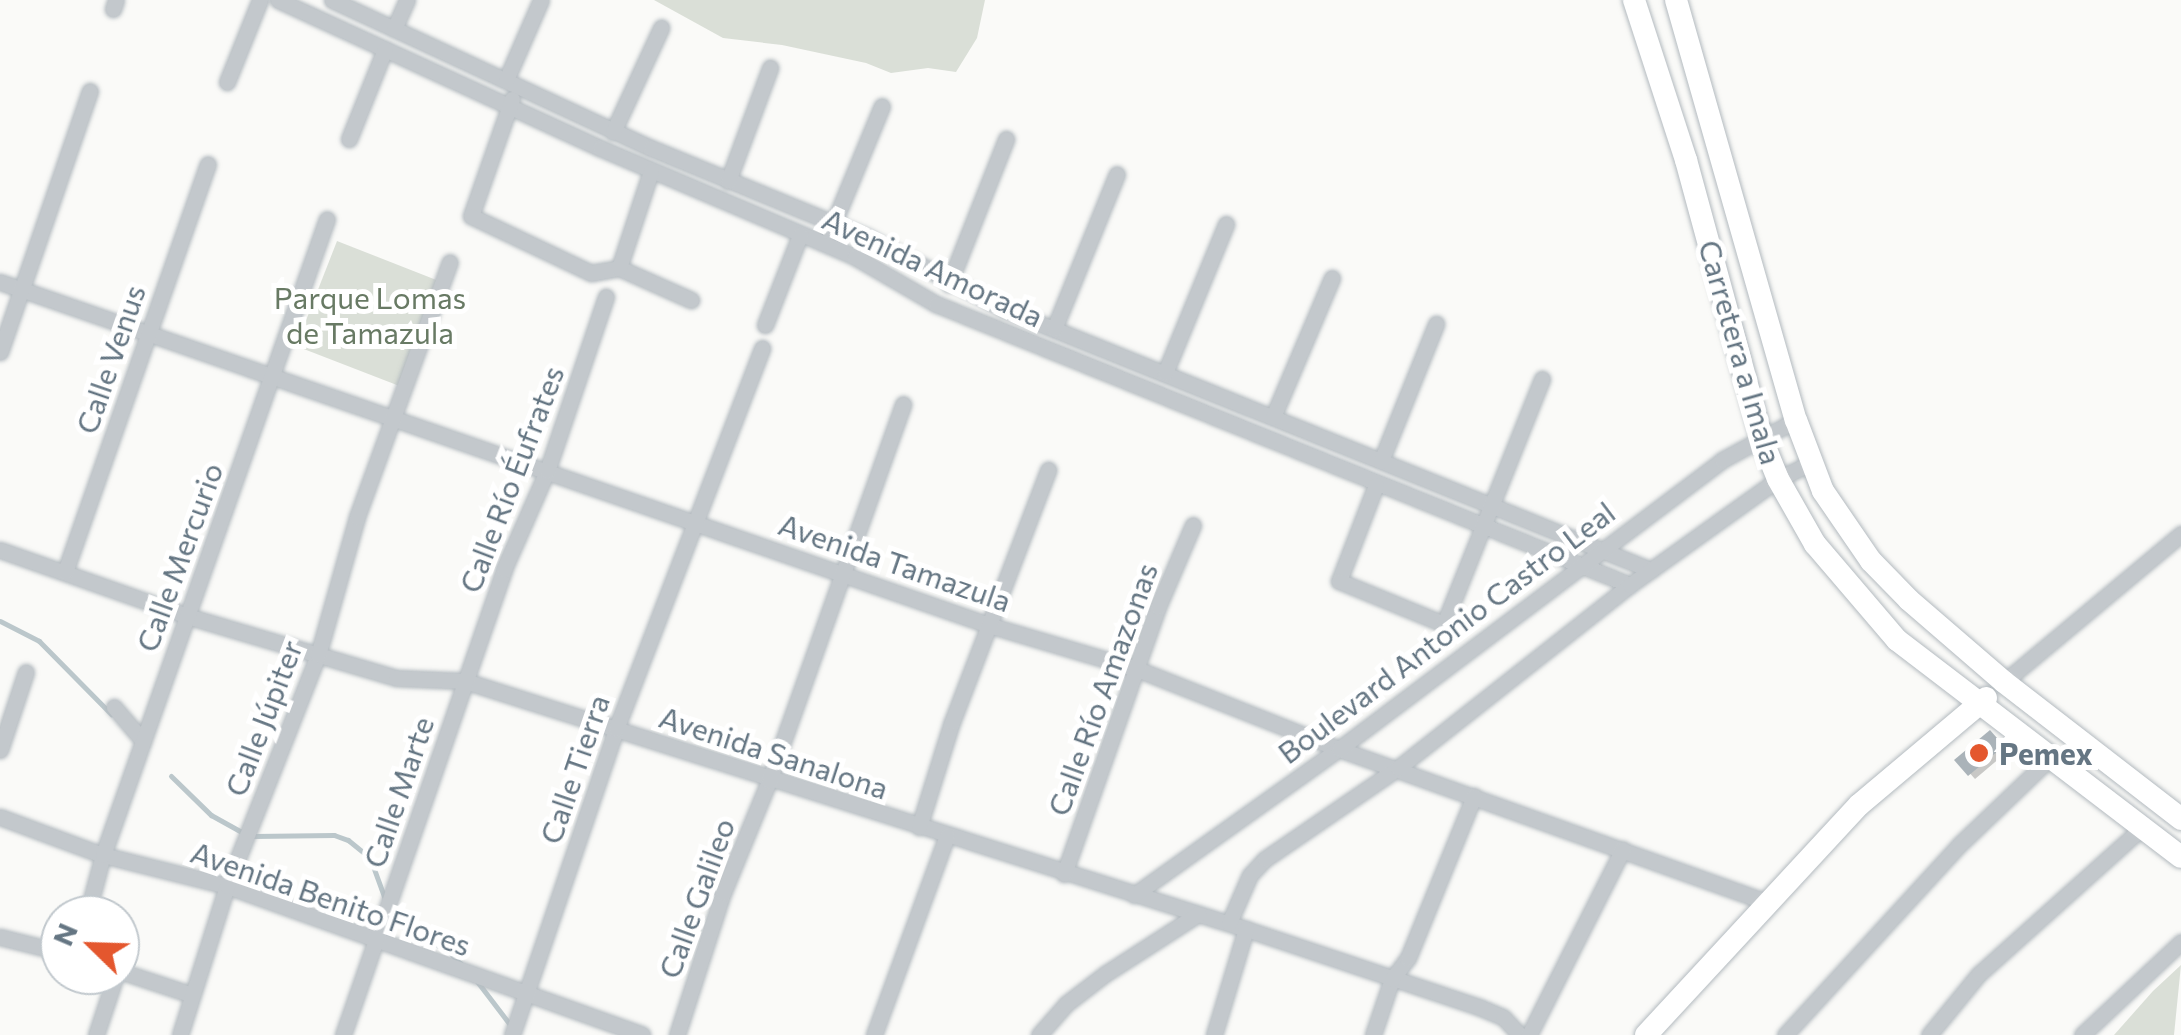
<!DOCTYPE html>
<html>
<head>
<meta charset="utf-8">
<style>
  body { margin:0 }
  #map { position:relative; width:2181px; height:1035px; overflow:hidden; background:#fafaf8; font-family:Commissioner,sans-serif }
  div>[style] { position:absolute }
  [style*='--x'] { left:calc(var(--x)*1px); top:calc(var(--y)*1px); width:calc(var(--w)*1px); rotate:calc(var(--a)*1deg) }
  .green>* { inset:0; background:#dadfd7 }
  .shadow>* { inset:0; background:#0003 }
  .stream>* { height:5px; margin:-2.5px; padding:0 2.5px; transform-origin:2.5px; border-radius:2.5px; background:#bbc7cb }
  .building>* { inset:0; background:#aab3b9 }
  .roads { filter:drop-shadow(0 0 2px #b3babf) drop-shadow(0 0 2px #b3babf) }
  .street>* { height:15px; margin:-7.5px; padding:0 7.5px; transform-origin:7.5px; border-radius:7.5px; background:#c3c8cc }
  .secondary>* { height:22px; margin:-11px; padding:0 11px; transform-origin:11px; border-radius:11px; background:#fff }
  .dots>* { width:28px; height:28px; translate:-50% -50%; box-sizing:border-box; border:5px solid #fff; border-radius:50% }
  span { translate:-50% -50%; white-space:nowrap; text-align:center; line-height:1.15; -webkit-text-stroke:10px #fff; paint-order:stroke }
  .street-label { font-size:30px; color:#657683 }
  .park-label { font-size:30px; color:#687a64 }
  .poi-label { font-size:30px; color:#657683; font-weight:700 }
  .left { translate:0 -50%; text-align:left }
  .north { position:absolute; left:40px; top:895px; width:100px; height:100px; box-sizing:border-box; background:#fff; border:2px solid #c1c8cd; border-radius:50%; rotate:293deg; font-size:28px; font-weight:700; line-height:40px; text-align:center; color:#657683 }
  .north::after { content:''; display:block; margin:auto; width:35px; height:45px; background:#e4572e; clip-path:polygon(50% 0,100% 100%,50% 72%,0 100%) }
</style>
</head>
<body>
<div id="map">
  <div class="green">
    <i style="clip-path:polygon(654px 0,985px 0,977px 38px,956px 72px,928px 68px,891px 73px,866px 63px,782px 45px,723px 38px)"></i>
    <i style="clip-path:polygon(337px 241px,444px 283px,402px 387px,296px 346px)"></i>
    <i style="clip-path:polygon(2181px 965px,2174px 1035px,2114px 1035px,2153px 991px)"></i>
  </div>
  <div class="shadow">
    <i style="clip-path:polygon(1991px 734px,2007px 752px,1975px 779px,1958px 760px)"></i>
  </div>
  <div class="stream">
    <i style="--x:0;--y:621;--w:44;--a:27.1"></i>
    <i style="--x:39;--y:641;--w:103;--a:45.4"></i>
    <i style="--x:171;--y:776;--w:56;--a:44.3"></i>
    <i style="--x:211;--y:815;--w:35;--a:29"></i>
    <i style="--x:253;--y:836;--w:81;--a:-0.7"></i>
    <i style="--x:334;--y:835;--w:15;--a:20"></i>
    <i style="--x:348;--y:840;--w:28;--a:39"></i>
    <i style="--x:370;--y:858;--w:44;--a:69.9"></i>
    <i style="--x:390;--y:909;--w:31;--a:54"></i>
    <i style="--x:408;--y:934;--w:41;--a:21.5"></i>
    <i style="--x:446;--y:949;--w:21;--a:45"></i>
    <i style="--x:476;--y:980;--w:58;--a:52.7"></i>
  </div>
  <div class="building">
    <i style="clip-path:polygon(1990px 730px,2004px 746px,1968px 776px,1954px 760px)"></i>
  </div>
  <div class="roads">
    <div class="street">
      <i style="--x:278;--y:0;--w:354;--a:24.7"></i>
      <i style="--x:600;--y:148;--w:277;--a:23.1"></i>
      <i style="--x:855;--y:257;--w:94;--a:30.1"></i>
      <i style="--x:936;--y:304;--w:749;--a:22.04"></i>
      <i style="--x:332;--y:0;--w:352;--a:24.9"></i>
      <i style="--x:651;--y:148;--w:234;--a:22.4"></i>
      <i style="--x:867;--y:237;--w:155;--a:27.7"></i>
      <i style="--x:1004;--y:309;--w:698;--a:21.97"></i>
      <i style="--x:113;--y:9;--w:9;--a:-72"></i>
      <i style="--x:394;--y:29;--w:32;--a:-66"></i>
      <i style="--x:506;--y:80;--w:87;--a:-66.4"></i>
      <i style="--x:227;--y:82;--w:88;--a:-68.1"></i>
      <i style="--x:512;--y:99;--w:124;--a:109.3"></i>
      <i style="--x:471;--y:216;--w:133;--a:25.4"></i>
      <i style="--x:591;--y:273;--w:28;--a:-10"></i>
      <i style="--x:619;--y:268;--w:79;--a:24"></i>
      <i style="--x:613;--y:132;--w:115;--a:-65.2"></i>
      <i style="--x:349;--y:139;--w:97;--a:-68.2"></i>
      <i style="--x:728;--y:181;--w:121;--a:-69.6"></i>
      <i style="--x:830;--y:232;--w:136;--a:-67.6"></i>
      <i style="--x:619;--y:268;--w:102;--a:-71.7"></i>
      <i style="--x:0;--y:282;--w:1050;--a:19.13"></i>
      <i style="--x:992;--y:626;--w:151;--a:16.5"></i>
      <i style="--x:1137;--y:669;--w:217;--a:21.6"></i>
      <i style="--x:1339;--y:749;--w:458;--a:19.7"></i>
      <i style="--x:949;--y:284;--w:156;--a:-68.5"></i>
      <i style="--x:765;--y:325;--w:97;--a:-68.7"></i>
      <i style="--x:1054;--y:329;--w:167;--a:-67.9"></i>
      <i style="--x:0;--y:352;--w:276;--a:-71"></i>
      <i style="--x:1165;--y:373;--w:161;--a:-67.7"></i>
      <i style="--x:1273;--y:417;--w:151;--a:-67"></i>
      <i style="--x:1381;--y:461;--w:148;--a:-68.1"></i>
      <i style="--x:1376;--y:485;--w:103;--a:111.1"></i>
      <i style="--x:1339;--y:581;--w:113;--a:22.3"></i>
      <i style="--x:1444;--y:624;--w:264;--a:-68.2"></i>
      <i style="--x:0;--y:550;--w:198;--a:19.4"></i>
      <i style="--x:187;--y:616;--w:218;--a:16.5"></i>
      <i style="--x:396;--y:678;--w:69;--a:2.5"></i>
      <i style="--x:465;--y:681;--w:819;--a:17.62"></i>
      <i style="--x:1246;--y:929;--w:246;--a:18.5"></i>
      <i style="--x:1479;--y:1007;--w:26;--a:23"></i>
      <i style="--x:1503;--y:1017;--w:25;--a:47"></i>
      <i style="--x:65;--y:572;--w:432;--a:-70.7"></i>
      <i style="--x:2004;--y:682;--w:231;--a:-39.9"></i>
      <i style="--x:114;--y:707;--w:45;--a:49.5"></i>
      <i style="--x:0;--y:750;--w:82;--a:-71.6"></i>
      <i style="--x:0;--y:817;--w:110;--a:20.3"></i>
      <i style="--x:103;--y:855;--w:128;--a:14"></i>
      <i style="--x:227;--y:886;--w:441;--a:19.7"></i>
      <i style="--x:919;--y:827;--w:110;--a:-72.6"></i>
      <i style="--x:952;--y:722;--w:270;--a:-69.1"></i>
      <i style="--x:1064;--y:874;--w:283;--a:-70.6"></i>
      <i style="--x:1158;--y:607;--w:89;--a:-66.9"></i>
      <i style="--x:1134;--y:895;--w:252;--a:-35.5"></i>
      <i style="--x:1339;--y:749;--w:480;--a:-37"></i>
      <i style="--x:1722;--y:460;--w:84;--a:-28.4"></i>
      <i style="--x:87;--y:915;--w:62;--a:-75.1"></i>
      <i style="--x:103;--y:855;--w:674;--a:-70.6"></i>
      <i style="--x:1229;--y:923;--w:52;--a:-66.4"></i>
      <i style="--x:1250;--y:875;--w:22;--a:-47"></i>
      <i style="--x:1265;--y:859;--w:161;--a:-34.4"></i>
      <i style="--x:1398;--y:768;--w:295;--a:-38.3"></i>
      <i style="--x:1630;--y:585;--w:182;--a:-35.6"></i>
      <i style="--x:1778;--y:479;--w:37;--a:-26"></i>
      <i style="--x:0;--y:937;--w:62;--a:14"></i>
      <i style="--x:120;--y:971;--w:76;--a:18.4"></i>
      <i style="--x:96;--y:1035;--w:63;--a:-71.6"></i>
      <i style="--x:180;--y:1035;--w:156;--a:-72.5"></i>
      <i style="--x:227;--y:886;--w:248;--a:-68.5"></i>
      <i style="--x:318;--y:655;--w:143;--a:-74.2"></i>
      <i style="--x:357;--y:517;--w:271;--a:-70"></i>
      <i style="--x:343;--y:1035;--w:493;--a:-70.9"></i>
      <i style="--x:504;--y:569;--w:107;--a:-66.3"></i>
      <i style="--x:547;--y:471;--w:184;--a:-71.3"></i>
      <i style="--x:512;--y:1035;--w:323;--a:-71.2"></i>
      <i style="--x:616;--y:729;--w:408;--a:-69"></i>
      <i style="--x:677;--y:1035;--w:149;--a:-72.1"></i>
      <i style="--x:723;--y:893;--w:121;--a:-67.7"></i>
      <i style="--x:769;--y:781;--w:400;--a:-70.4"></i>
      <i style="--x:874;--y:1035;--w:212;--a:-69.9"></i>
      <i style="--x:1039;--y:1035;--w:41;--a:-48.9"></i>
      <i style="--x:1066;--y:1004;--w:49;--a:-37.6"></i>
      <i style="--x:1105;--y:974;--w:111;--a:-32.8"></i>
      <i style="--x:1214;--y:1035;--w:111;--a:-73.2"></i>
      <i style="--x:1373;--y:1035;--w:59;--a:-71.3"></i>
      <i style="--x:1392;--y:979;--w:26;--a:-53"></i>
      <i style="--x:1408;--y:958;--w:175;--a:-67.8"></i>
      <i style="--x:1529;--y:1035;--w:208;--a:-63.2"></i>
      <i style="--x:1785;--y:1035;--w:258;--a:-47.5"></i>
      <i style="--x:1959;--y:845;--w:124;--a:-43.7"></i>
      <i style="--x:1929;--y:1035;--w:79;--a:-50.7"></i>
      <i style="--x:1979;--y:974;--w:222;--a:-41.9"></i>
      <i style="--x:2082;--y:1035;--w:136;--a:-43.2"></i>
    </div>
    <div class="secondary">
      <i style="--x:1634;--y:0;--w:168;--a:72"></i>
      <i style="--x:1686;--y:160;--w:287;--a:74.8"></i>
      <i style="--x:1761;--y:437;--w:45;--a:68"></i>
      <i style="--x:1778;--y:479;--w:75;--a:60.4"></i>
      <i style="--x:1815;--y:544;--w:126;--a:49.5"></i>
      <i style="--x:1897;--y:640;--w:357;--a:37.4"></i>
      <i style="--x:1676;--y:0;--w:437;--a:74.1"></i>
      <i style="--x:1796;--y:420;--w:76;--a:69.2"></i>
      <i style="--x:1823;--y:491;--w:85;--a:55.6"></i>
      <i style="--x:1871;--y:561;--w:54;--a:45.7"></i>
      <i style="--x:1909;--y:600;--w:125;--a:40.8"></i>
      <i style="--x:2004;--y:682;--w:224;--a:37.7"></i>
      <i style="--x:1646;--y:1035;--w:313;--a:-47.2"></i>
      <i style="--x:1859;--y:805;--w:166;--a:-40.1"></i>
    </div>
  </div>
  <div class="dots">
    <i style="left:1979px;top:753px;background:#e4572e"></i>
  </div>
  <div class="street-label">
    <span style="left:933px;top:267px;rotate:25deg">Avenida Amorada</span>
    <span style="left:1741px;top:352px;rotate:74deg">Carretera a Imala</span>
    <span style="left:110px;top:359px;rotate:-71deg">Calle Venus</span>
    <span style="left:511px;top:479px;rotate:-69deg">Calle Río Éufrates</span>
    <span style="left:179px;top:557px;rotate:-70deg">Calle Mercurio</span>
    <span style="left:895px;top:562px;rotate:19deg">Avenida Tamazula</span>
    <span style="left:1446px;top:632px;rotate:-37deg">Boulevard Antonio Castro Leal</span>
    <span style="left:1102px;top:689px;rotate:-70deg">Calle Río Amazonas</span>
    <span style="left:263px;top:718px;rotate:-69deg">Calle Júpiter</span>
    <span style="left:774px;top:752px;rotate:18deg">Avenida Sanalona</span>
    <span style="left:574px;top:769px;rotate:-71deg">Calle Tierra</span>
    <span style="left:398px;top:792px;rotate:-71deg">Calle Marte</span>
    <span style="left:331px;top:898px;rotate:19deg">Avenida Benito Flores</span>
    <span style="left:696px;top:898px;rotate:-70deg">Calle Galileo</span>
  </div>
  <div class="park-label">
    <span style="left:370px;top:314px">Parque Lomas<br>de Tamazula</span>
  </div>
  <div class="poi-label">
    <span class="left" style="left:1999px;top:753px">Pemex</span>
  </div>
  <div class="north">N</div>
</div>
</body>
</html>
